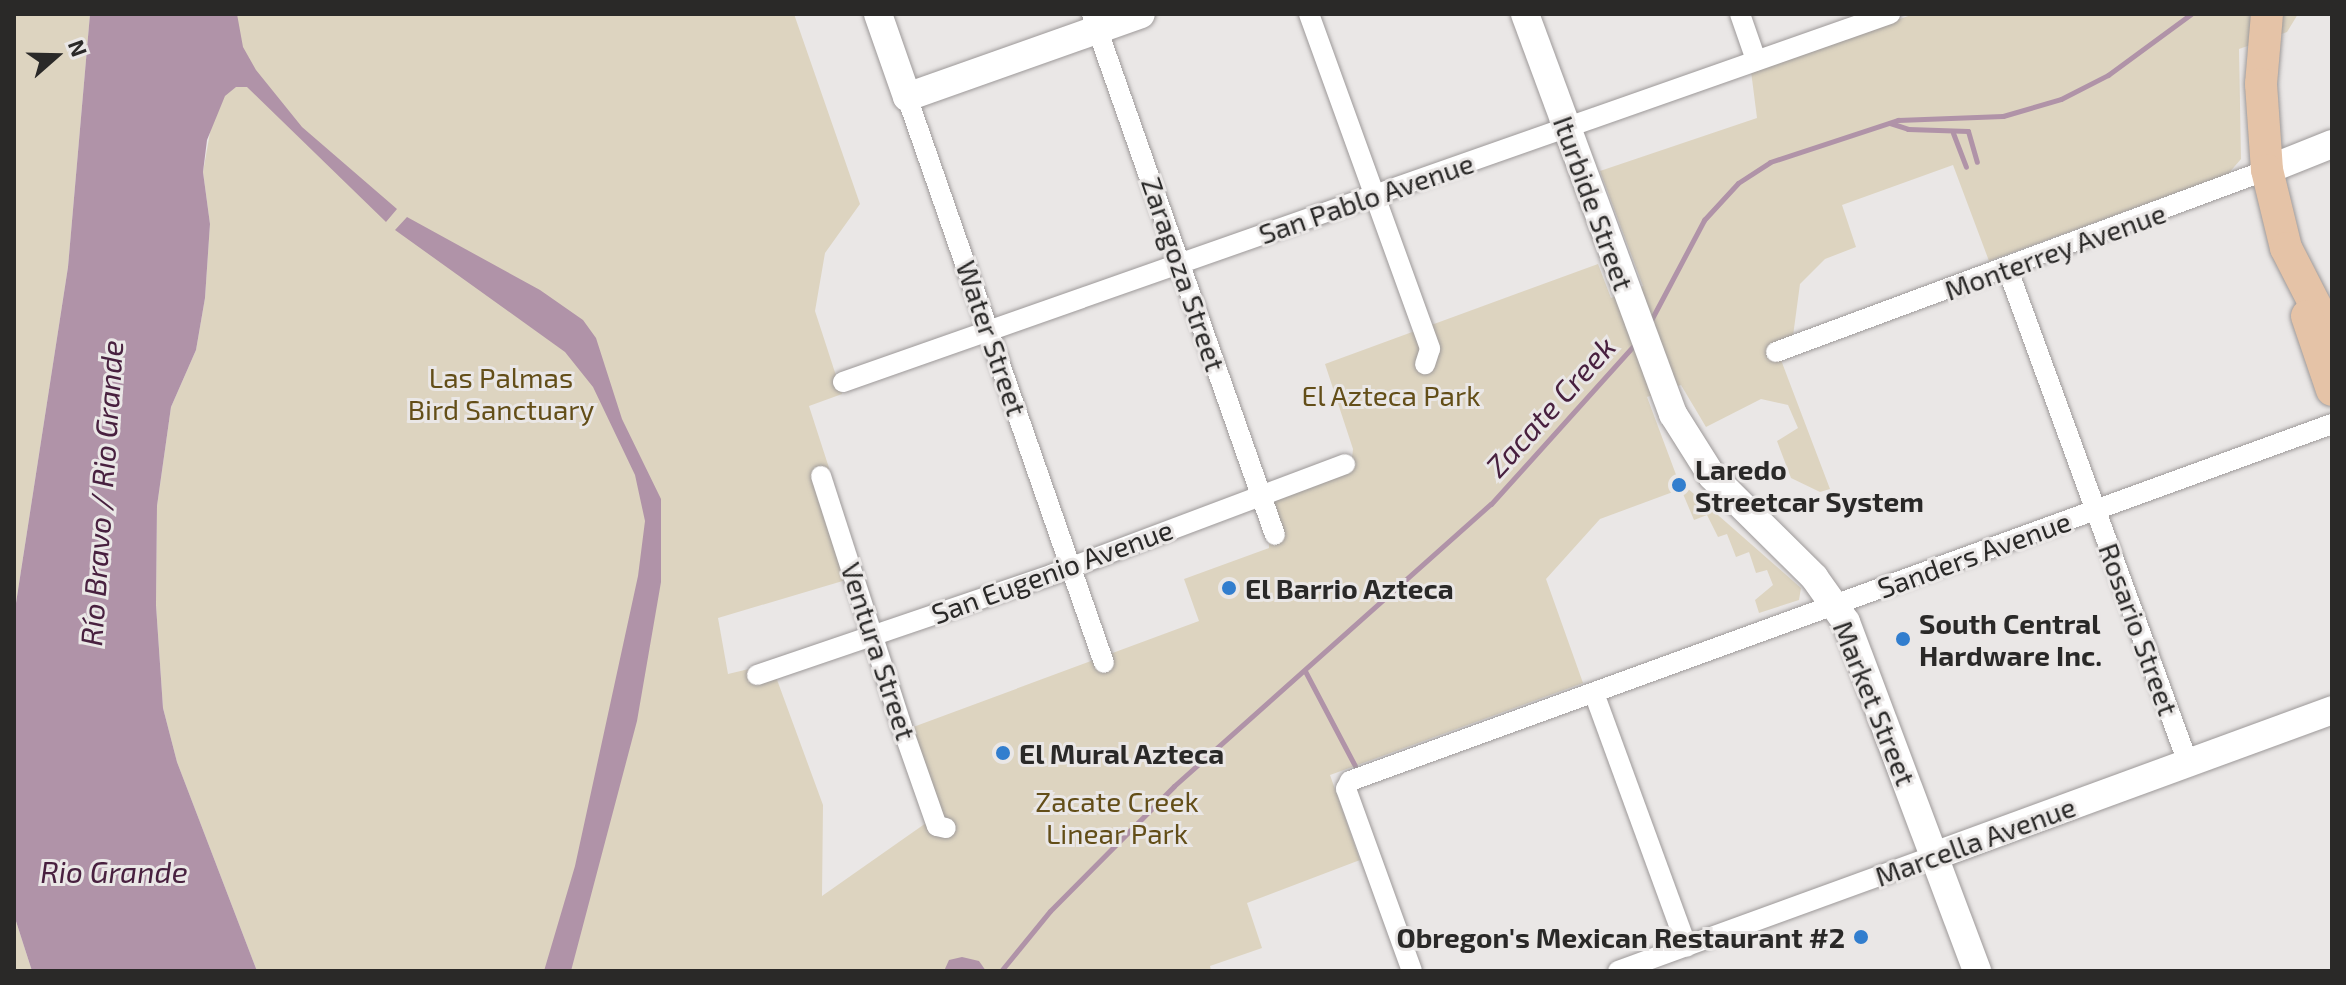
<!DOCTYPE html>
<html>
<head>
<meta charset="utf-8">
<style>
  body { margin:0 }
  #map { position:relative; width:2346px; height:985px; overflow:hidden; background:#eae7e6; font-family:"Exo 2",sans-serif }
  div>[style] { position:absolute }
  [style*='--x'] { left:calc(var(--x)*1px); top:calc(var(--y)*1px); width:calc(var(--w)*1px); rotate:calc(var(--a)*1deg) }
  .green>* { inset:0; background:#ddd4c0 }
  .water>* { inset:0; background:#b093a8 }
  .stream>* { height:5px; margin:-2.5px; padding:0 2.5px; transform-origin:2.5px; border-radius:2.5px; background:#b093a8 }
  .roads { filter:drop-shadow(0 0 2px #9d9999) drop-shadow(0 0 2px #9d9999) }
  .street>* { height:20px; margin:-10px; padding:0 10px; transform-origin:10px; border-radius:10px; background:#fff }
  .secondary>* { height:28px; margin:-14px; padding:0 14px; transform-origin:14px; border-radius:14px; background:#fff }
  .primary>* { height:32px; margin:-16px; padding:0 16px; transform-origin:16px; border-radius:16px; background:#e5c3a7 }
  .dots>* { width:22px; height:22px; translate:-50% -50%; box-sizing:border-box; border:4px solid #eae7e6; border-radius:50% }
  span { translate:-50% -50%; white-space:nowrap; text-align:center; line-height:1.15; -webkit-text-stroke:6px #eae7e6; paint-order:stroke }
  .street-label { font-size:28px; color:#2a2928 }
  .park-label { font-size:28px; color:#634e18 }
  .poi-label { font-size:28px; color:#2a2928; font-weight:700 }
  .left { translate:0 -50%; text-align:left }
  .right { translate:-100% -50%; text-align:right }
  .water-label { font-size:30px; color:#48203f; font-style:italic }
  .frame { position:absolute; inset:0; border:16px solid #2a2928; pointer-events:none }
  .north { position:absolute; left:16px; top:16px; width:80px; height:80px; -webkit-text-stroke:6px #eae7e6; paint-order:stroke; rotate:70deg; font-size:22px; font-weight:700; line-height:32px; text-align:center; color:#2a2928 }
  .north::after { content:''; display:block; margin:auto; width:28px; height:36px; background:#2a2928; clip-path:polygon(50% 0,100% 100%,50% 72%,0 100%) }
</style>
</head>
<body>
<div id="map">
  <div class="green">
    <i style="clip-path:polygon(14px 14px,90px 14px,68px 267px,14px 616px)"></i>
    <i style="clip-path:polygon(231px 14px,794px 14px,860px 204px,825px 253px,815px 311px,842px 394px,809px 406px,830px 471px,815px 477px,846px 580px,718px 618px,728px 674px,749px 669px,776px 677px,823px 805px,822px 896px,926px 823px,897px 733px,1199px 621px,1184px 579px,1269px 548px,1270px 499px,1351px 468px,1353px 449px,1325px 364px,1598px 264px,1611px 298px,1643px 286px,1600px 171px,1757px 118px,1751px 71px,1914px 14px,2298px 14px,2287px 32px,2239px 49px,2241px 159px,2228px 174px,1989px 261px,1953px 165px,1842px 205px,1856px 247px,1825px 259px,1800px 284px,1793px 336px,1781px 360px,1830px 489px,1820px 492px,1791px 478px,1777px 441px,1798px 428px,1788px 405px,1761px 399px,1706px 427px,1681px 385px,1647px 397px,1681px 488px,1686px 487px,1801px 588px,1799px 600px,1759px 613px,1755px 600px,1773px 585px,1767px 570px,1756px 573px,1749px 552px,1736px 557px,1727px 534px,1718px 537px,1707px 515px,1694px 520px,1681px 489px,1600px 519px,1546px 579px,1583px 683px,1330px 775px,1360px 860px,1247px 903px,1262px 948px,1210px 966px,1211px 971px,257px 971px,177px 762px,163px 708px,156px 605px,157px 506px,171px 407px,196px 350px,205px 298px,210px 224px,203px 172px)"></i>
    <i style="clip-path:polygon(14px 912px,14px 915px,32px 971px,14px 971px)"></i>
  </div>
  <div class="water">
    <i style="clip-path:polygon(90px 14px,237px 14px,243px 47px,256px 70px,302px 127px,397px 209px,386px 222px,247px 87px,236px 87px,225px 96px,207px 140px,203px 172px,210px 224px,205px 298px,196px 350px,171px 407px,157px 506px,156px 605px,163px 708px,177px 762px,257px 971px,32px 971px,14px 915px,14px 616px,68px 267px)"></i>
    <i style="clip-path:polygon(407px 217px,540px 290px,583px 320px,596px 338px,622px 419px,661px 499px,661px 582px,637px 721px,571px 971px,544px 971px,575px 866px,638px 576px,645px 521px,635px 475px,593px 387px,565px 352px,395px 230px)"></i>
    <i style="clip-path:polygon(962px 957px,979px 961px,986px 971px,944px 971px,949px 960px)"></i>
  </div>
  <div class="stream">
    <i style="--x:1890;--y:123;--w:19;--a:18"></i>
    <i style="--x:1908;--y:129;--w:60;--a:1.9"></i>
    <i style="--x:1968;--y:131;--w:32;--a:74"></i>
    <i style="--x:1953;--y:133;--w:36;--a:69"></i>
    <i style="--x:1649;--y:324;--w:118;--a:-62.1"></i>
    <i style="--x:1704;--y:220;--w:50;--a:-47.4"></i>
    <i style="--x:1738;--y:183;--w:38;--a:-33"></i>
    <i style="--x:1770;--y:162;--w:135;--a:-18.2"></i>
    <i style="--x:1898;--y:120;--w:105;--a:-2.2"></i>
    <i style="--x:2003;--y:116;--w:60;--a:-16.3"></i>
    <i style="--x:2061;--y:99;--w:53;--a:-27.1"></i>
    <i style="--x:2108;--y:75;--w:103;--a:-36.3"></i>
    <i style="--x:1305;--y:671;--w:107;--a:62.2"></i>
    <i style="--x:1001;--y:971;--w:77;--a:-50.8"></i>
    <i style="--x:1050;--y:911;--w:176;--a:-45.2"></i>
    <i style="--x:1174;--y:786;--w:424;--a:-41.7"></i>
    <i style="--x:1491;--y:504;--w:218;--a:-48"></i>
  </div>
  <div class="roads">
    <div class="street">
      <i style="--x:1092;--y:14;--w:552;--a:70.65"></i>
      <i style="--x:1309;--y:14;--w:356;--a:70.1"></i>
      <i style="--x:1430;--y:349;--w:16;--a:108"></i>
      <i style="--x:1740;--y:14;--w:49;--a:70.8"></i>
      <i style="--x:907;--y:97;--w:599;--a:70.81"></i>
      <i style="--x:2008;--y:270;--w:525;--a:69.94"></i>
      <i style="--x:1776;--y:352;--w:524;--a:-20.34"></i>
      <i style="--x:843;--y:382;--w:1110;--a:-19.37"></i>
      <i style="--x:821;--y:476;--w:261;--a:72.1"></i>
      <i style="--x:901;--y:724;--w:108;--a:70.6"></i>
      <i style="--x:937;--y:826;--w:9;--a:13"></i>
      <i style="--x:757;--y:675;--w:313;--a:-18.8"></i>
      <i style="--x:1053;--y:574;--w:312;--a:-20.6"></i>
      <i style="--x:1594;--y:693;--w:270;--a:69.9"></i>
      <i style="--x:1412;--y:971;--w:194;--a:-109.9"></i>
      <i style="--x:1346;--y:789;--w:9;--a:-63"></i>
      <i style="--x:1350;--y:781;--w:1045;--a:-19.98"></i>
      <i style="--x:1618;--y:971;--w:336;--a:-20"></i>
    </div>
    <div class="secondary">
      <i style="--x:878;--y:14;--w:88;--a:70.7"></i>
      <i style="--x:907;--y:97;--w:248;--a:-19.5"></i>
      <i style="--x:1525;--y:14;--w:427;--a:69.7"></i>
      <i style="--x:1673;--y:414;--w:73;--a:57.8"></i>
      <i style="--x:1712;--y:476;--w:144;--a:44.7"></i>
      <i style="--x:1814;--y:577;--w:55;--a:54.6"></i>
      <i style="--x:1846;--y:622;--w:373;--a:69.4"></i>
      <i style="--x:2267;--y:170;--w:70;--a:-21.8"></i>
      <i style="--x:1934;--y:856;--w:424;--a:-20.1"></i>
    </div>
    <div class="primary">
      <i style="--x:2267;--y:14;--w:70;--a:94.9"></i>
      <i style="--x:2261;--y:84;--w:86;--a:86"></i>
      <i style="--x:2267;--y:170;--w:80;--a:76.3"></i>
      <i style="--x:2286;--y:248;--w:101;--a:62.9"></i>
      <i style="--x:2307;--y:316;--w:78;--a:71.3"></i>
    </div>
  </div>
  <div class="dots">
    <i style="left:1679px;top:485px;background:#327ece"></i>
    <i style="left:1229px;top:588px;background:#327ece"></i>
    <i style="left:1903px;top:639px;background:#327ece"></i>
    <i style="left:1003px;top:753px;background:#327ece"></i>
    <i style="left:1861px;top:937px;background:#327ece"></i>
  </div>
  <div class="street-label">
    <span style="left:1366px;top:198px;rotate:-19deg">San Pablo Avenue</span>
    <span style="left:1594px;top:203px;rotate:70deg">Iturbide Street</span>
    <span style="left:2055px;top:251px;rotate:-20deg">Monterrey Avenue</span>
    <span style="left:1184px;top:274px;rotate:71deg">Zaragoza Street</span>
    <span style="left:992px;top:338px;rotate:71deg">Water Street</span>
    <span style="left:1974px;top:554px;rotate:-20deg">Sanders Avenue</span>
    <span style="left:1052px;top:571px;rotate:-20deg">San Eugenio Avenue</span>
    <span style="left:2139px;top:629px;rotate:70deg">Rosario Street</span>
    <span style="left:879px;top:651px;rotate:72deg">Ventura Street</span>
    <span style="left:1875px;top:703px;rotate:68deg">Market Street</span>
    <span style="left:1975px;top:841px;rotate:-20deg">Marcella Avenue</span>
  </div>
  <div class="park-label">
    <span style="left:501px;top:393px">Las Palmas<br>Bird Sanctuary</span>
    <span style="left:1391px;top:395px">El Azteca Park</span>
    <span style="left:1117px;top:817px">Zacate Creek<br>Linear Park</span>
  </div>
  <div class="poi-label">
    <span class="left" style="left:1695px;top:485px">Laredo<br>Streetcar System</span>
    <span class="left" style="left:1245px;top:588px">El Barrio Azteca</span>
    <span class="left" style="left:1919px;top:639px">South Central<br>Hardware Inc.</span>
    <span class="left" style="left:1019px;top:753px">El Mural Azteca</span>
    <span class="right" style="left:1845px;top:937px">Obregon's Mexican Restaurant #2</span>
  </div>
  <div class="water-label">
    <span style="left:1550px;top:406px;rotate:-48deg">Zacate Creek</span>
    <span style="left:101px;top:493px;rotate:-86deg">Río Bravo / Rio Grande</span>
    <span style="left:114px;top:871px">Rio Grande</span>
  </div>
  <div class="frame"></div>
  <div class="north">N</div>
</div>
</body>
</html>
